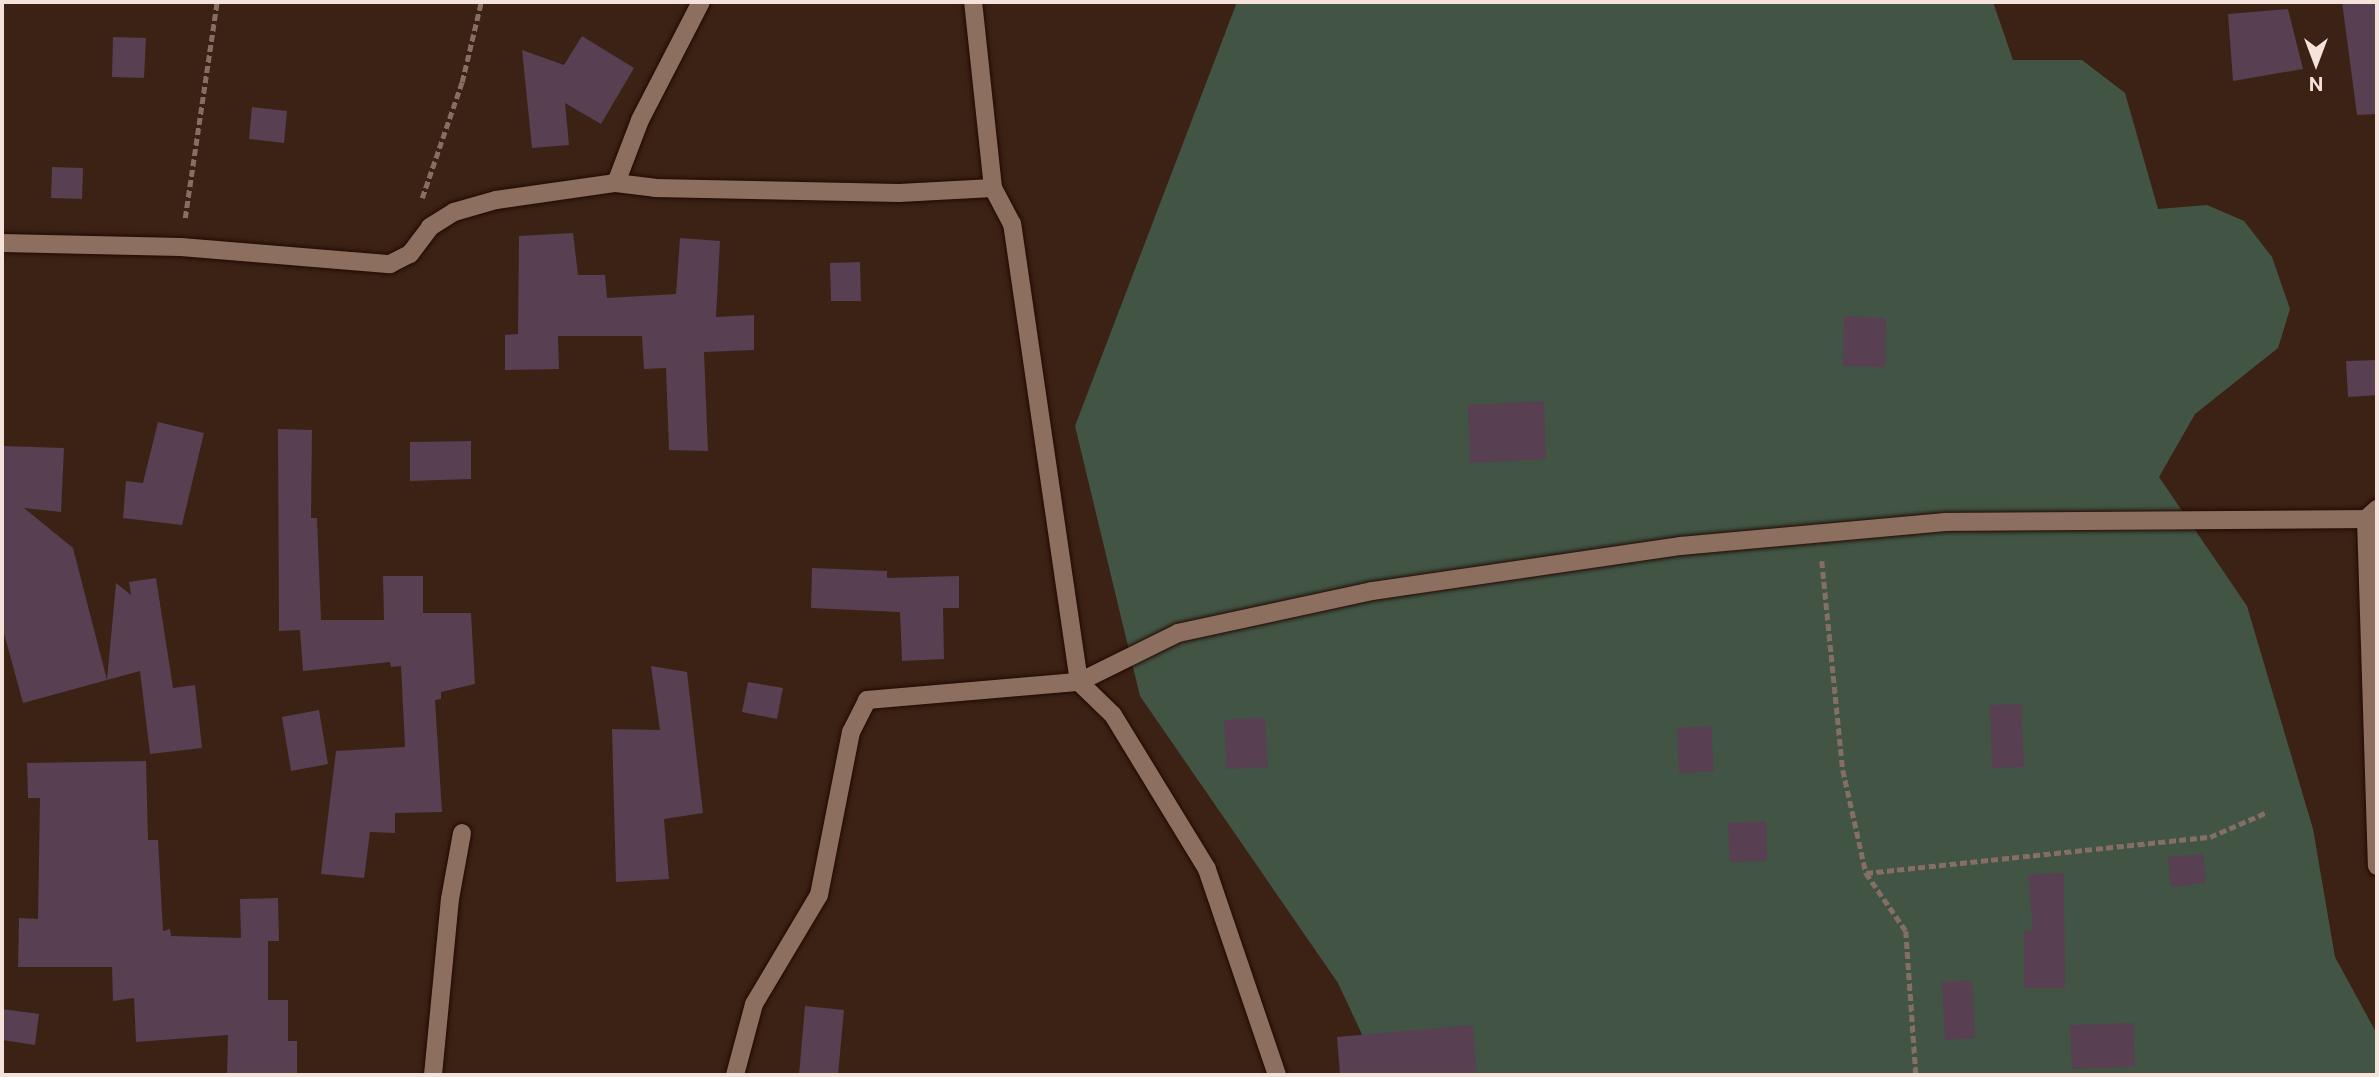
<!DOCTYPE html>
<html>
<head>
<meta charset="utf-8">
<style>
  body { margin:0 }
  #map { position:relative; width:2379px; height:1077px; overflow:hidden; background:#3b2215; font-family:"Public Sans",sans-serif }
  div>[style] { position:absolute }
  [style*='--x'] { left:calc(var(--x)*1px); top:calc(var(--y)*1px); width:calc(var(--w)*1px); rotate:calc(var(--a)*1deg) }
  .green>* { inset:0; background:#425544 }
  .building>* { inset:0; background:#583f51 }
  .path>* { height:4.5px; margin-top:-2.25px; transform-origin:0; background:repeating-linear-gradient(90deg,#856e63 0 7px,transparent 0 10.5px) }
  .roads { filter:drop-shadow(0 0 2px #210a01) drop-shadow(0 0 2px #210a01) }
  .minor>* { height:18px; margin:-9px; padding:0 9px; transform-origin:9px; border-radius:9px; background:#8d6f60 }
  span { translate:-50% -50%; white-space:nowrap; text-align:center; line-height:1.15; -webkit-text-stroke:7px #3b2215; paint-order:stroke }
  .frame { position:absolute; inset:0; border:4px solid #f5e3db; pointer-events:none }
  .north { position:absolute; left:2281px; top:28px; width:70px; height:70px; -webkit-text-stroke:5px #3b2215; paint-order:stroke; rotate:180deg; font-size:19px; font-weight:700; line-height:28px; text-align:center; color:#f5e3db }
  .north::after { content:''; display:block; margin:auto; width:24px; height:32px; background:#f5e3db; clip-path:polygon(50% 0,100% 100%,50% 72%,0 100%) }
</style>
</head>
<body>
<div id="map">
  <div class="green">
    <i style="clip-path:polygon(1237px 2px,1993px 2px,2013px 60px,2082px 60px,2125px 93px,2158px 209px,2207px 205px,2244px 221px,2272px 257px,2290px 309px,2278px 348px,2195px 414px,2159px 477px,2247px 606px,2313px 829px,2335px 957px,2377px 1034px,2377px 1075px,1381px 1075px,1338px 983px,1140px 696px,1075px 426px)"></i>
  </div>
  <div class="building">
    <i style="clip-path:polygon(2342px 2px,2377px 2px,2377px 114px,2357px 115px)"></i>
    <i style="clip-path:polygon(2288px 9px,2303px 69px,2233px 81px,2228px 14px)"></i>
    <i style="clip-path:polygon(582px 36px,634px 68px,601px 124px,565px 103px,569px 145px,532px 148px,522px 50px,564px 65px)"></i>
    <i style="clip-path:polygon(113px 37px,146px 38px,144px 78px,112px 77px)"></i>
    <i style="clip-path:polygon(252px 107px,287px 111px,284px 143px,249px 139px)"></i>
    <i style="clip-path:polygon(52px 167px,83px 168px,82px 199px,51px 198px)"></i>
    <i style="clip-path:polygon(573px 233px,578px 275px,605px 275px,607px 298px,676px 294px,680px 238px,720px 241px,716px 317px,754px 315px,754px 350px,704px 352px,708px 451px,669px 450px,666px 368px,644px 369px,642px 336px,558px 336px,559px 369px,505px 370px,505px 335px,518px 334px,519px 236px)"></i>
    <i style="clip-path:polygon(860px 262px,861px 301px,831px 301px,830px 263px)"></i>
    <i style="clip-path:polygon(1844px 316px,1886px 318px,1885px 367px,1843px 366px)"></i>
    <i style="clip-path:polygon(2377px 360px,2377px 395px,2348px 397px,2346px 361px)"></i>
    <i style="clip-path:polygon(1544px 401px,1546px 459px,1470px 463px,1468px 405px)"></i>
    <i style="clip-path:polygon(158px 422px,204px 433px,182px 525px,123px 518px,126px 481px,143px 483px)"></i>
    <i style="clip-path:polygon(278px 429px,312px 430px,311px 518px,317px 518px,321px 620px,384px 620px,383px 576px,423px 576px,423px 613px,471px 613px,475px 684px,441px 692px,441px 699px,435px 700px,442px 812px,395px 813px,395px 833px,370px 832px,364px 878px,321px 874px,336px 751px,405px 747px,401px 666px,391px 667px,390px 662px,303px 671px,300px 630px,279px 631px)"></i>
    <i style="clip-path:polygon(471px 441px,471px 479px,410px 481px,410px 442px)"></i>
    <i style="clip-path:polygon(2px 446px,64px 448px,61px 512px,24px 508px,73px 548px,107px 680px,23px 703px,2px 626px)"></i>
    <i style="clip-path:polygon(812px 568px,887px 571px,887px 578px,959px 576px,959px 608px,943px 608px,944px 659px,902px 661px,900px 612px,811px 608px)"></i>
    <i style="clip-path:polygon(156px 578px,173px 688px,195px 685px,202px 748px,150px 754px,140px 671px,107px 680px,116px 583px,131px 595px,129px 582px)"></i>
    <i style="clip-path:polygon(651px 666px,687px 672px,703px 813px,664px 819px,669px 879px,616px 882px,612px 729px,660px 730px)"></i>
    <i style="clip-path:polygon(748px 682px,783px 688px,777px 719px,742px 712px)"></i>
    <i style="clip-path:polygon(2021px 704px,2024px 767px,1992px 768px,1990px 705px)"></i>
    <i style="clip-path:polygon(319px 710px,328px 764px,291px 771px,282px 717px)"></i>
    <i style="clip-path:polygon(1265px 717px,1268px 767px,1227px 769px,1224px 720px)"></i>
    <i style="clip-path:polygon(1711px 726px,1714px 771px,1679px 774px,1677px 728px)"></i>
    <i style="clip-path:polygon(146px 761px,148px 840px,158px 840px,163px 931px,170px 929px,171px 936px,241px 938px,240px 899px,278px 898px,279px 941px,268px 941px,268px 1000px,288px 1000px,288px 1041px,297px 1041px,297px 1075px,227px 1074px,228px 1035px,136px 1042px,134px 998px,113px 1001px,112px 967px,18px 967px,19px 918px,38px 919px,40px 798px,28px 798px,27px 763px)"></i>
    <i style="clip-path:polygon(1766px 821px,1767px 861px,1730px 862px,1728px 823px)"></i>
    <i style="clip-path:polygon(2203px 854px,2206px 883px,2171px 887px,2168px 857px)"></i>
    <i style="clip-path:polygon(2064px 873px,2065px 988px,2024px 988px,2024px 931px,2033px 930px,2028px 875px)"></i>
    <i style="clip-path:polygon(1972px 980px,1975px 1038px,1945px 1040px,1942px 982px)"></i>
    <i style="clip-path:polygon(805px 1006px,844px 1010px,838px 1075px,799px 1075px)"></i>
    <i style="clip-path:polygon(2px 1009px,39px 1014px,35px 1045px,2px 1040px)"></i>
    <i style="clip-path:polygon(2133px 1023px,2135px 1067px,2072px 1069px,2070px 1025px)"></i>
    <i style="clip-path:polygon(1473px 1025px,1477px 1075px,1340px 1075px,1337px 1037px)"></i>
  </div>
  <div class="path">
    <i style="--x:422;--y:198;--w:123;--a:-71"></i>
    <i style="--x:462;--y:82;--w:82;--a:-76.6"></i>
    <i style="--x:185;--y:218;--w:218;--a:-81.6"></i>
    <i style="--x:1822;--y:561;--w:210;--a:84.3"></i>
    <i style="--x:1843;--y:770;--w:106;--a:77.4"></i>
    <i style="--x:1866;--y:873;--w:70;--a:55.4"></i>
    <i style="--x:1906;--y:931;--w:144;--a:86"></i>
    <i style="--x:1866;--y:873;--w:346;--a:-6"></i>
    <i style="--x:2210;--y:837;--w:60;--a:-23.6"></i>
  </div>
  <div class="roads">
    <div class="minor">
      <i style="--x:616;--y:183;--w:67;--a:-69.1"></i>
      <i style="--x:640;--y:120;--w:133;--a:-62.7"></i>
      <i style="--x:2;--y:243;--w:179;--a:1.3"></i>
      <i style="--x:181;--y:247;--w:210;--a:4.7"></i>
      <i style="--x:390;--y:264;--w:22;--a:-27"></i>
      <i style="--x:410;--y:254;--w:34;--a:-53"></i>
      <i style="--x:430;--y:227;--w:28;--a:-32"></i>
      <i style="--x:454;--y:212;--w:44;--a:-15.9"></i>
      <i style="--x:496;--y:200;--w:121;--a:-8.1"></i>
      <i style="--x:616;--y:183;--w:39;--a:7"></i>
      <i style="--x:655;--y:188;--w:244;--a:1.2"></i>
      <i style="--x:899;--y:193;--w:94;--a:-3"></i>
      <i style="--x:2377;--y:509;--w:15;--a:138"></i>
      <i style="--x:2366;--y:519;--w:347;--a:88.2"></i>
      <i style="--x:433;--y:1075;--w:177;--a:-84.5"></i>
      <i style="--x:450;--y:899;--w:67;--a:-79.7"></i>
      <i style="--x:735;--y:1075;--w:73;--a:-75"></i>
      <i style="--x:754;--y:1004;--w:127;--a:-59.2"></i>
      <i style="--x:819;--y:895;--w:166;--a:-78.9"></i>
      <i style="--x:851;--y:732;--w:36;--a:-63"></i>
      <i style="--x:867;--y:700;--w:213;--a:-4.9"></i>
      <i style="--x:1079;--y:682;--w:463;--a:-98.3"></i>
      <i style="--x:1012;--y:224;--w:41;--a:-117.8"></i>
      <i style="--x:993;--y:188;--w:187;--a:-96.1"></i>
      <i style="--x:1277;--y:1075;--w:218;--a:-108.8"></i>
      <i style="--x:1207;--y:869;--w:180;--a:-121.4"></i>
      <i style="--x:1113;--y:715;--w:47;--a:-135.9"></i>
      <i style="--x:1079;--y:682;--w:110;--a:-26.3"></i>
      <i style="--x:1178;--y:633;--w:198;--a:-12.2"></i>
      <i style="--x:1372;--y:591;--w:312;--a:-8.3"></i>
      <i style="--x:1681;--y:546;--w:265;--a:-5.2"></i>
      <i style="--x:1945;--y:522;--w:421;--a:-0.4"></i>
    </div>
  </div>
  <div class="frame"></div>
  <div class="north">N</div>
</div>
</body>
</html>
